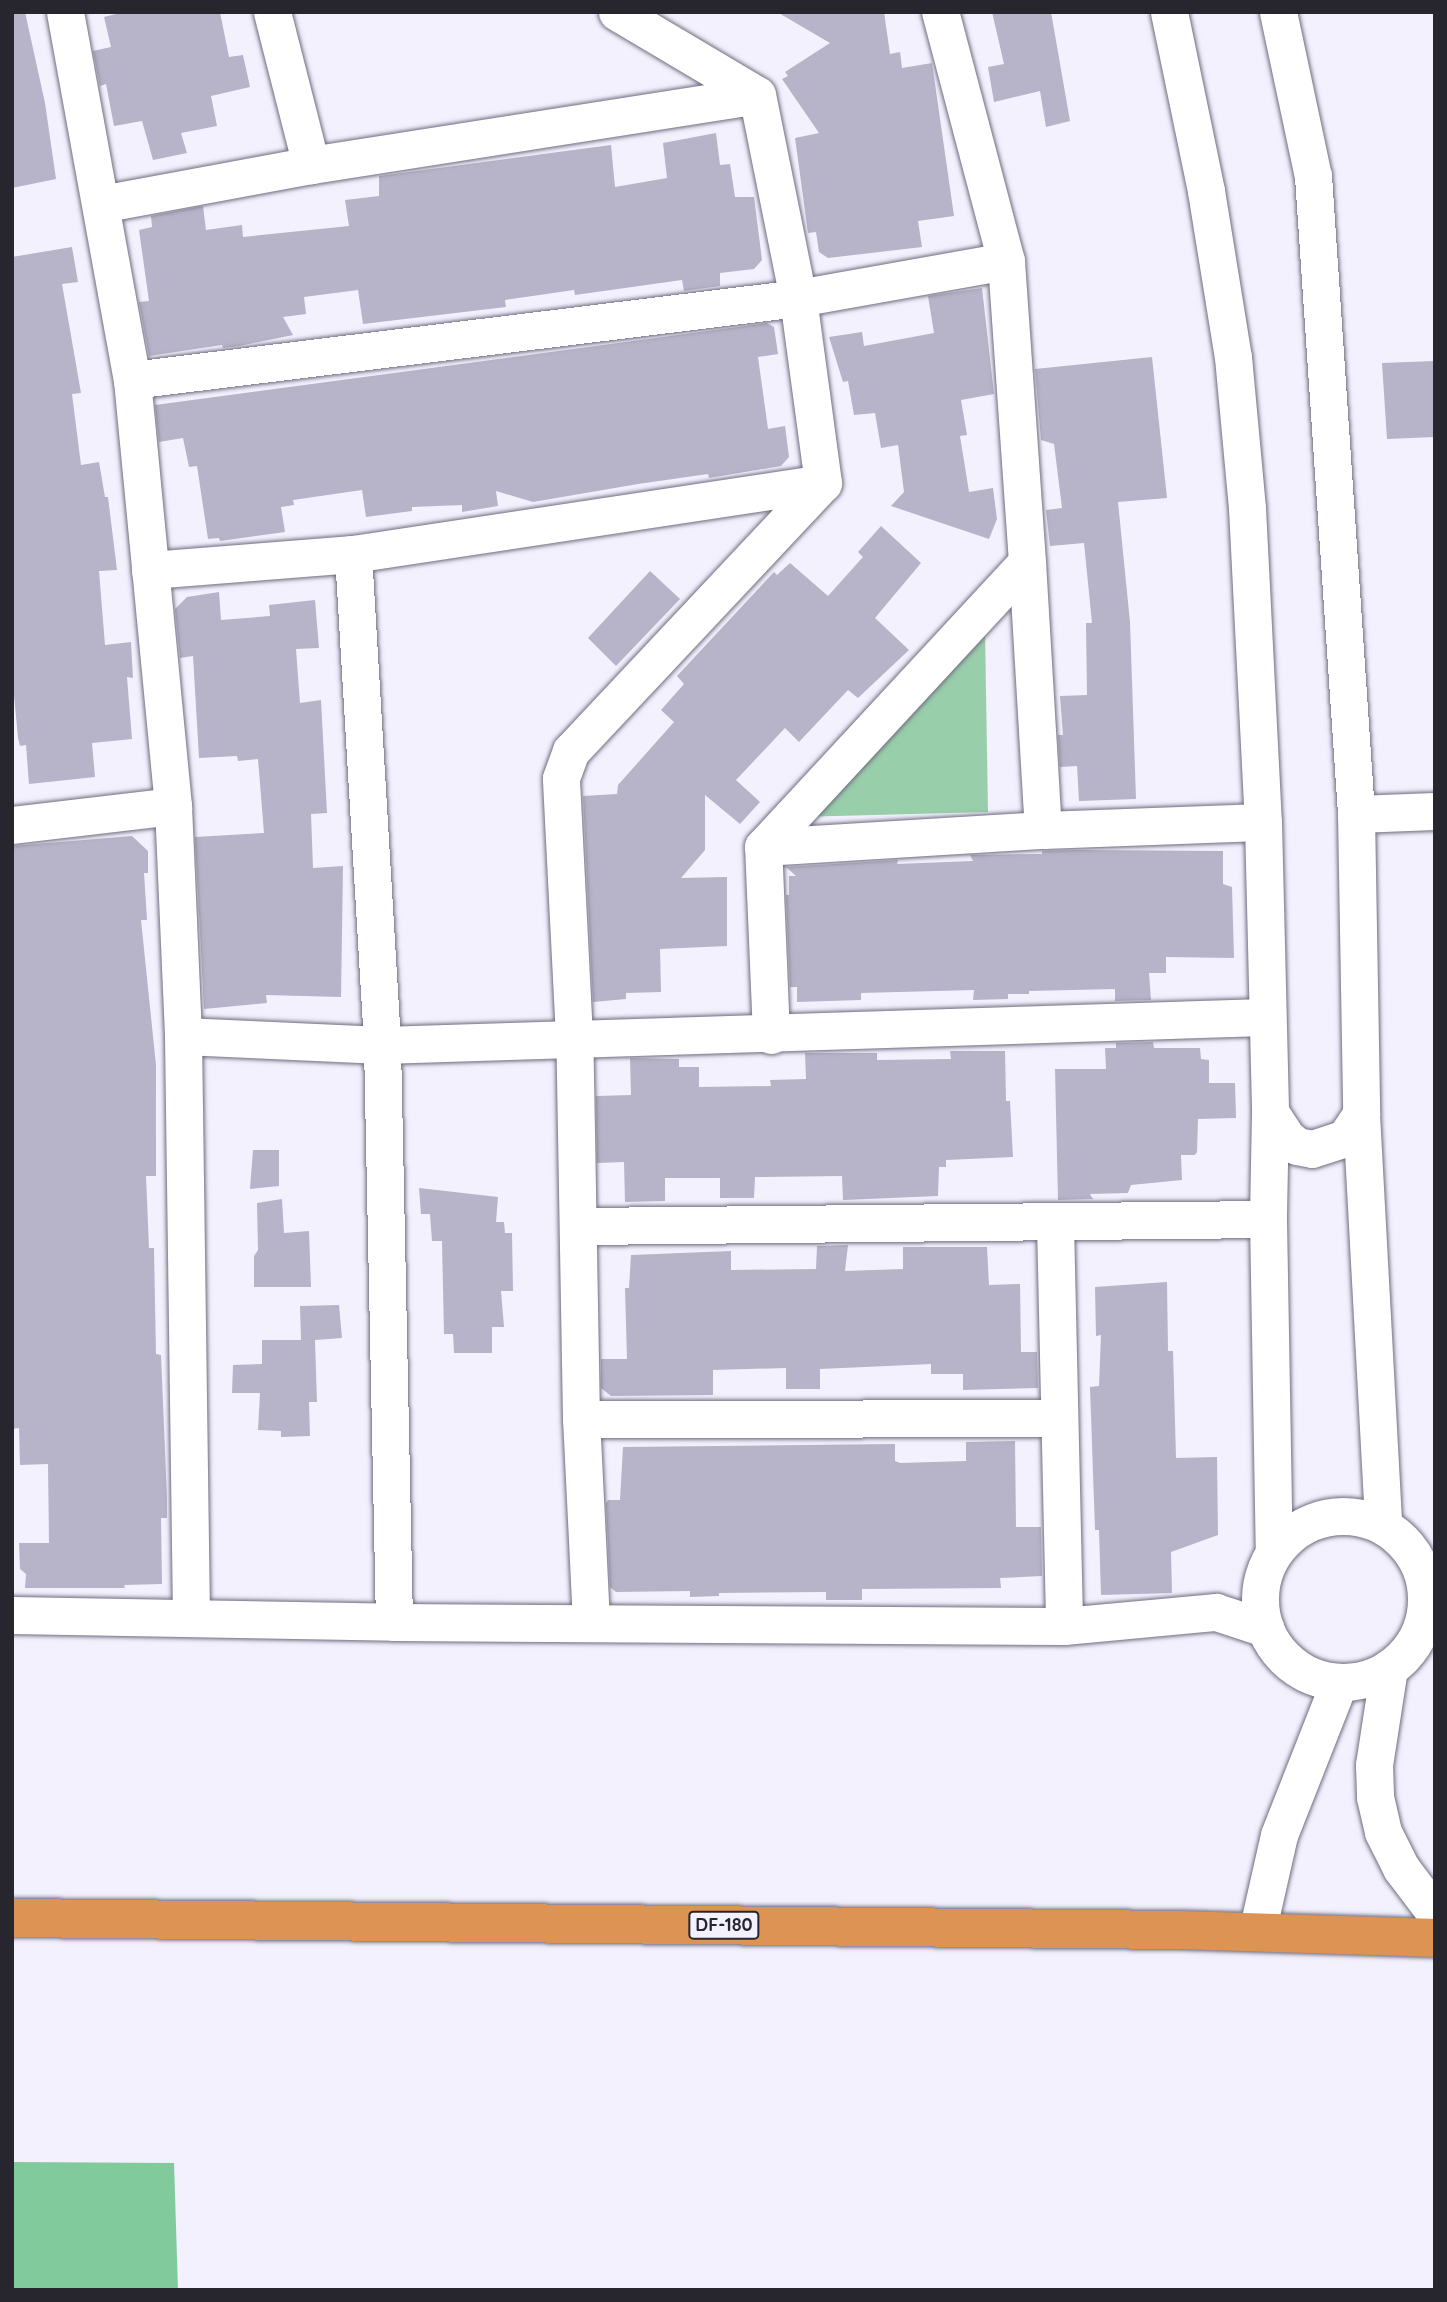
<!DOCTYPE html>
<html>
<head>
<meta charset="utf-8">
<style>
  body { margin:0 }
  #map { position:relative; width:1447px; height:2302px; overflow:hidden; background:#f3f1fe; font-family:Quicksand,sans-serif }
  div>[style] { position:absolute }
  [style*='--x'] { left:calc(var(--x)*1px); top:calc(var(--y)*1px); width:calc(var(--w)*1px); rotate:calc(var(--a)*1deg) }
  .green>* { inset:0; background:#99ceab }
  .forest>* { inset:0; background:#81ca9b }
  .building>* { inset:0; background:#b7b3c9 }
  .roads { filter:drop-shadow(0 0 2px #6f6c7f) drop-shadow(0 0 2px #6f6c7f) }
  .street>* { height:37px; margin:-18.5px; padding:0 18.5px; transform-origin:18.5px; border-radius:18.5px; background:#fff }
  .street>.ring { margin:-18.5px; padding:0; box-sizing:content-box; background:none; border:37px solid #fff; border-radius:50% }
  .highway>* { height:38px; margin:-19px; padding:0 19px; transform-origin:19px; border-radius:19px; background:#dc9353 }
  span { translate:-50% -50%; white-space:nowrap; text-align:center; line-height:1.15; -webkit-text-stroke:5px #f3f1fe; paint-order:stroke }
  .shield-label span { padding:2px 5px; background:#f3f1fe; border:2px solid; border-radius:5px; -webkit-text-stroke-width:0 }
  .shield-label { font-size:18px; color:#27262e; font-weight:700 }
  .frame { position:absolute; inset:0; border:14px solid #27262e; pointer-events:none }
</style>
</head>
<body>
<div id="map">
  <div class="green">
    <i style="clip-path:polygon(985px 631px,988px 812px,798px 817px)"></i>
  </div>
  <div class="forest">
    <i style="clip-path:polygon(12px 2162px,174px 2163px,178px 2290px,12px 2290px)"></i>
  </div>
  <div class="building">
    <i style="clip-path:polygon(12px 12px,25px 12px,45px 103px,56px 179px,12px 188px)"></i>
    <i style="clip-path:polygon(124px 12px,220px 12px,229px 57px,243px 55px,250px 87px,211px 96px,217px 126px,181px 133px,187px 153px,153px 160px,142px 121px,114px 126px,106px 84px,100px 86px,93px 51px,111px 47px,104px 17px)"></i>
    <i style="clip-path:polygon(777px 12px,884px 12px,890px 54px,900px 52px,902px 68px,932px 63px,954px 216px,918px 221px,922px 247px,828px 258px,819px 252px,816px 232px,808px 233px,795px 138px,819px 133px,782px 79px,788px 76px,785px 72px,830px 43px)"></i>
    <i style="clip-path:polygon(992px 12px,1051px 12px,1070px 121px,1046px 127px,1040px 91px,994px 102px,988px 67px,1004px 64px)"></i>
    <i style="clip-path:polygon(716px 133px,720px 165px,730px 164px,735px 197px,754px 197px,762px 260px,754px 269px,720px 273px,720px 286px,684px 291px,682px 280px,575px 295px,574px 290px,505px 300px,506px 307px,363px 324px,358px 290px,304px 297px,306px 314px,283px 317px,293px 335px,239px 346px,223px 348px,222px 345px,149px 356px,139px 302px,149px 301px,139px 230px,152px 227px,151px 216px,203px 206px,206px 230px,242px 225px,243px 237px,349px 226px,345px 200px,379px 196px,379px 176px,611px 145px,615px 187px,667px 178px,663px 143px)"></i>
    <i style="clip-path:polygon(72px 247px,78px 282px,62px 284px,81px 393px,72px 394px,81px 465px,99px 462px,105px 497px,108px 497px,117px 570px,99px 571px,105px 645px,131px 642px,133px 678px,127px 677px,132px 739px,92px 743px,95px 777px,29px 784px,26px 745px,20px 746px,18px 738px,12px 673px,12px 257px)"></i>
    <i style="clip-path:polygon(982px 288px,994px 394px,961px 400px,967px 435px,960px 436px,969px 492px,993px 488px,997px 519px,989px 539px,891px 506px,904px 492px,898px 445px,881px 448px,875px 413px,854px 415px,848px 381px,843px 382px,829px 337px,862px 332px,864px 346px,934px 333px,928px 296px)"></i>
    <i style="clip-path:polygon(767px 323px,774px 327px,778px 354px,758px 357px,768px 429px,785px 426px,789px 457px,781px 466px,709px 478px,708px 474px,638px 484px,533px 502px,496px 491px,498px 506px,462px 512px,462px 505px,412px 507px,412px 511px,366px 517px,362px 490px,293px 500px,294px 505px,281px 507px,285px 532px,220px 541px,219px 538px,208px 539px,197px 466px,189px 467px,183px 438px,159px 442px,155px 405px)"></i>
    <i style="clip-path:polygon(1152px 357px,1167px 498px,1118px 502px,1130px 622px,1136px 799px,1079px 801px,1077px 766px,1060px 767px,1058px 735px,1063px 735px,1060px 696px,1087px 695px,1086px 623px,1092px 623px,1084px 543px,1050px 546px,1046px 510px,1062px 508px,1054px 444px,1041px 440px,1035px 369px)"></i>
    <i style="clip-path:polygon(1435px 361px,1435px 437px,1387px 439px,1382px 363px)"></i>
    <i style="clip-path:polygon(881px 526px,921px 563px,875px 618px,909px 650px,858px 698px,848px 690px,799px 742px,785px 728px,736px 780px,760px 802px,740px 824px,705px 795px,705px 850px,681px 878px,727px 877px,727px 946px,660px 949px,661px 992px,626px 993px,626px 999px,593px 1002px,583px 796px,617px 794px,618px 785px,674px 722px,661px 710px,684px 684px,677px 676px,774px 572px,777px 575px,790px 563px,828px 596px,863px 557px,858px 552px)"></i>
    <i style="clip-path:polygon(650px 571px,680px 599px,616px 666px,588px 638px)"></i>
    <i style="clip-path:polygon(219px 592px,221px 620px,270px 616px,269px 605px,315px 600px,319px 648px,296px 649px,300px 703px,321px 700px,327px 813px,311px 814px,313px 868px,343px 866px,341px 997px,266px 995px,267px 1003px,204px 1009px,195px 837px,264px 833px,258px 759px,238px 761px,237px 756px,199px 758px,193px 656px,180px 658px,175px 609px,187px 597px)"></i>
    <i style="clip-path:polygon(132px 836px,148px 851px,148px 873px,144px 873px,147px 920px,141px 920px,156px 1065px,156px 1176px,146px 1176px,149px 1248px,154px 1248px,156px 1354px,161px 1355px,167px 1498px,167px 1518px,161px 1518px,162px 1584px,124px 1585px,125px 1588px,25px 1588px,26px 1574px,20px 1569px,19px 1543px,49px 1543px,48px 1464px,20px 1465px,19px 1428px,12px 1429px,12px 846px)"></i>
    <i style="clip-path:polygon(1077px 850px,1223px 851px,1223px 884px,1232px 887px,1234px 958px,1166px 957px,1166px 973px,1149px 973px,1151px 1000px,1115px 1001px,1115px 989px,1029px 991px,1029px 994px,1008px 994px,1008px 999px,973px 1000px,974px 990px,861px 993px,861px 1000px,797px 1002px,797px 987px,790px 987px,786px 895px,789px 895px,789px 876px,796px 876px,786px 867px,898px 860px,897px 864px,973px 861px,970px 855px,1042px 854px,1042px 851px)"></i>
    <i style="clip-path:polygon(1153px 1042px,1154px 1048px,1200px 1048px,1201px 1059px,1209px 1060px,1209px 1083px,1235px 1083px,1236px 1118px,1198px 1119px,1197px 1152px,1195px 1155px,1181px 1155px,1182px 1180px,1131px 1185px,1128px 1193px,1090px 1194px,1093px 1199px,1058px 1200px,1055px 1069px,1106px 1069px,1105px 1048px,1116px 1048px,1116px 1043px)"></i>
    <i style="clip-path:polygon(950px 1051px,1005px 1051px,1006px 1101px,1010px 1101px,1013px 1157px,946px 1160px,946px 1167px,939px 1167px,938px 1196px,843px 1200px,842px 1176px,755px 1177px,754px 1198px,720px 1198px,720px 1178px,665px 1178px,665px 1201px,625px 1202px,624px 1162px,597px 1163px,596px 1096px,631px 1095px,630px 1058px,679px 1059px,679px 1067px,699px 1067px,699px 1087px,771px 1086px,770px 1080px,806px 1079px,805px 1053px,877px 1053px,877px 1060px,951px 1059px)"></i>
    <i style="clip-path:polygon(253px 1150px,279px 1150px,279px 1186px,250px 1189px)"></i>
    <i style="clip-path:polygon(419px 1188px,498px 1197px,496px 1222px,504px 1222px,505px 1233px,512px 1233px,513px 1291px,501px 1291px,504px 1327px,492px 1327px,492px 1353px,454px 1353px,453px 1334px,444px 1334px,442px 1241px,432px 1241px,430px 1214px,421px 1214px)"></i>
    <i style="clip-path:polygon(282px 1199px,284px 1233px,309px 1231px,311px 1287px,254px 1287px,254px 1256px,258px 1250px,257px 1203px)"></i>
    <i style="clip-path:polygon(848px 1245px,845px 1271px,903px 1269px,903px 1247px,987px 1247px,989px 1285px,1020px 1284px,1021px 1352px,1037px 1352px,1038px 1388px,963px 1390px,963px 1374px,931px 1374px,931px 1364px,820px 1369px,820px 1389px,786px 1389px,786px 1368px,713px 1370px,713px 1395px,611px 1396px,601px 1388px,601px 1359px,627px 1359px,625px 1288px,629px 1288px,631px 1255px,731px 1251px,731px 1270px,816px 1269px,817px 1246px)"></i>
    <i style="clip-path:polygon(1167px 1282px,1168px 1351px,1173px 1351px,1176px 1458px,1217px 1457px,1218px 1535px,1171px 1552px,1172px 1593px,1101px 1595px,1099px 1530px,1095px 1530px,1090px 1387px,1099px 1386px,1101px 1335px,1096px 1336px,1095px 1287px)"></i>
    <i style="clip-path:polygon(339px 1305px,342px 1338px,315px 1340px,317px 1402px,309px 1402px,310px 1436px,281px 1437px,281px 1431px,258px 1430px,260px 1393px,232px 1393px,233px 1365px,262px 1364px,262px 1340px,301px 1340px,300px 1306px)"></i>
    <i style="clip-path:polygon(1015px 1441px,1016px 1527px,1041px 1527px,1042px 1576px,1000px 1578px,1001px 1588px,862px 1589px,862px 1600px,826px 1600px,826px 1592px,719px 1593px,719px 1596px,690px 1597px,690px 1591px,616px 1592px,610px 1587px,606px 1503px,608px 1500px,620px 1500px,623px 1447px,895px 1444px,895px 1461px,900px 1463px,966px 1461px,966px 1442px)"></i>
  </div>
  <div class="roads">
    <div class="street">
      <i style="--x:65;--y:12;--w:374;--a:79.7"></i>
      <i style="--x:132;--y:380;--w:428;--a:84.5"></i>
      <i style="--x:173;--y:806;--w:230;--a:87.5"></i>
      <i style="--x:183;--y:1036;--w:582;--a:89.21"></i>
      <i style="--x:272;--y:12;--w:158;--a:75.7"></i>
      <i style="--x:1169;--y:12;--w:183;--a:78.3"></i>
      <i style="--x:1206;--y:191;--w:168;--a:80.8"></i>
      <i style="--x:1233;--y:357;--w:152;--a:84.7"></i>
      <i style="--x:1247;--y:508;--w:314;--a:87.1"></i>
      <i style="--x:1263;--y:822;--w:290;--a:88.6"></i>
      <i style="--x:1270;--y:1112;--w:107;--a:91.1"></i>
      <i style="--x:1268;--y:1219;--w:333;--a:89"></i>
      <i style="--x:1278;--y:12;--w:168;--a:78"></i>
      <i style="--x:1313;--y:176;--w:639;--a:86.14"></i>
      <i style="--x:1356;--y:814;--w:300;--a:89"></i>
      <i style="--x:1361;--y:1114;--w:412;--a:86.9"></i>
      <i style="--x:101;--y:204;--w:214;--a:-10.5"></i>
      <i style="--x:311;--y:165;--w:451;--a:-8.9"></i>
      <i style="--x:132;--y:380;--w:671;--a:-7.02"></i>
      <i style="--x:798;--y:298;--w:211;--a:-10.1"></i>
      <i style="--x:353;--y:554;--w:492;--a:86.6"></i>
      <i style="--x:382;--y:1045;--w:577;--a:88.81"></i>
      <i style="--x:1027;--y:562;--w:268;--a:86.6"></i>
      <i style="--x:150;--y:570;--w:204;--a:-4.5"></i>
      <i style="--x:353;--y:554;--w:475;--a:-8.6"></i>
      <i style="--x:1356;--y:814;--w:79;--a:-2.2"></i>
      <i style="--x:12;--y:825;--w:162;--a:-6.7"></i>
      <i style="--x:763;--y:847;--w:281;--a:-3.5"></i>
      <i style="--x:1043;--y:830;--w:220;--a:-2.1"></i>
      <i style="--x:771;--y:1035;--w:188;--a:-92.4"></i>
      <i style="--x:763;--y:847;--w:388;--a:-47.2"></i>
      <i style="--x:1027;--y:562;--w:302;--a:-94"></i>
      <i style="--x:1006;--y:261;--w:258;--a:-104.8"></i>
      <i style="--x:183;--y:1036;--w:199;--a:2.6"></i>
      <i style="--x:382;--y:1045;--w:883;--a:-1.82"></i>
      <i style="--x:1270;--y:1112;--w:30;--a:57"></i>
      <i style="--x:1286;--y:1137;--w:14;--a:39"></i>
      <i style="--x:1297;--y:1146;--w:15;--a:11"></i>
      <i style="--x:1312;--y:1149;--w:35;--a:-18"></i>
      <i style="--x:1345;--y:1138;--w:29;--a:-56"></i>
      <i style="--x:1055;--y:1223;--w:403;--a:88.7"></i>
      <i style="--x:579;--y:1226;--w:689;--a:-0.58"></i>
      <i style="--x:581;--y:1419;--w:478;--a:-0.1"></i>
      <i class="ring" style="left:1260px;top:1516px;width:129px;height:129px"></i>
      <i style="--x:12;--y:1615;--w:382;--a:1"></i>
      <i style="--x:394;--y:1622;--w:670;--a:0.34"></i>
      <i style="--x:1064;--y:1626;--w:153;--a:-5.3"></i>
      <i style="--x:1216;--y:1612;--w:52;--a:18.1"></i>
      <i style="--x:591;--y:1622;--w:203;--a:-92.8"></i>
      <i style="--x:581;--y:1419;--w:382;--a:-91"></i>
      <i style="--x:574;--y:1037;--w:259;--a:-92.9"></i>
      <i style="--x:561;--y:778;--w:29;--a:-70"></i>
      <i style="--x:571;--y:751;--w:368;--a:-46.8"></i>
      <i style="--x:823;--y:483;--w:187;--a:-97.7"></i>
      <i style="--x:798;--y:298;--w:207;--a:-101.4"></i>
      <i style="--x:757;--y:95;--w:163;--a:-149.3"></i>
      <i style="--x:1389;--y:1668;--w:98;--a:98.8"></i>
      <i style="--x:1374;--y:1765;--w:32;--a:88"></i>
      <i style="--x:1375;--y:1797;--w:36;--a:77"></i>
      <i style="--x:1383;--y:1832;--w:40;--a:63.4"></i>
      <i style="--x:1401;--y:1868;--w:56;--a:52.9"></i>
      <i style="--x:1257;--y:1932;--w:99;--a:-77.2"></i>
      <i style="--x:1279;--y:1835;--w:163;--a:-68.5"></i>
    </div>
    <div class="highway">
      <i style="--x:12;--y:1918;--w:1170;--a:0.59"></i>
      <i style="--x:1182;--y:1930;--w:253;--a:1.8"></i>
    </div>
  </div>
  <div class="shield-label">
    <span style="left:724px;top:1925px">DF-180</span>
  </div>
  <div class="frame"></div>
</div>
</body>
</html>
